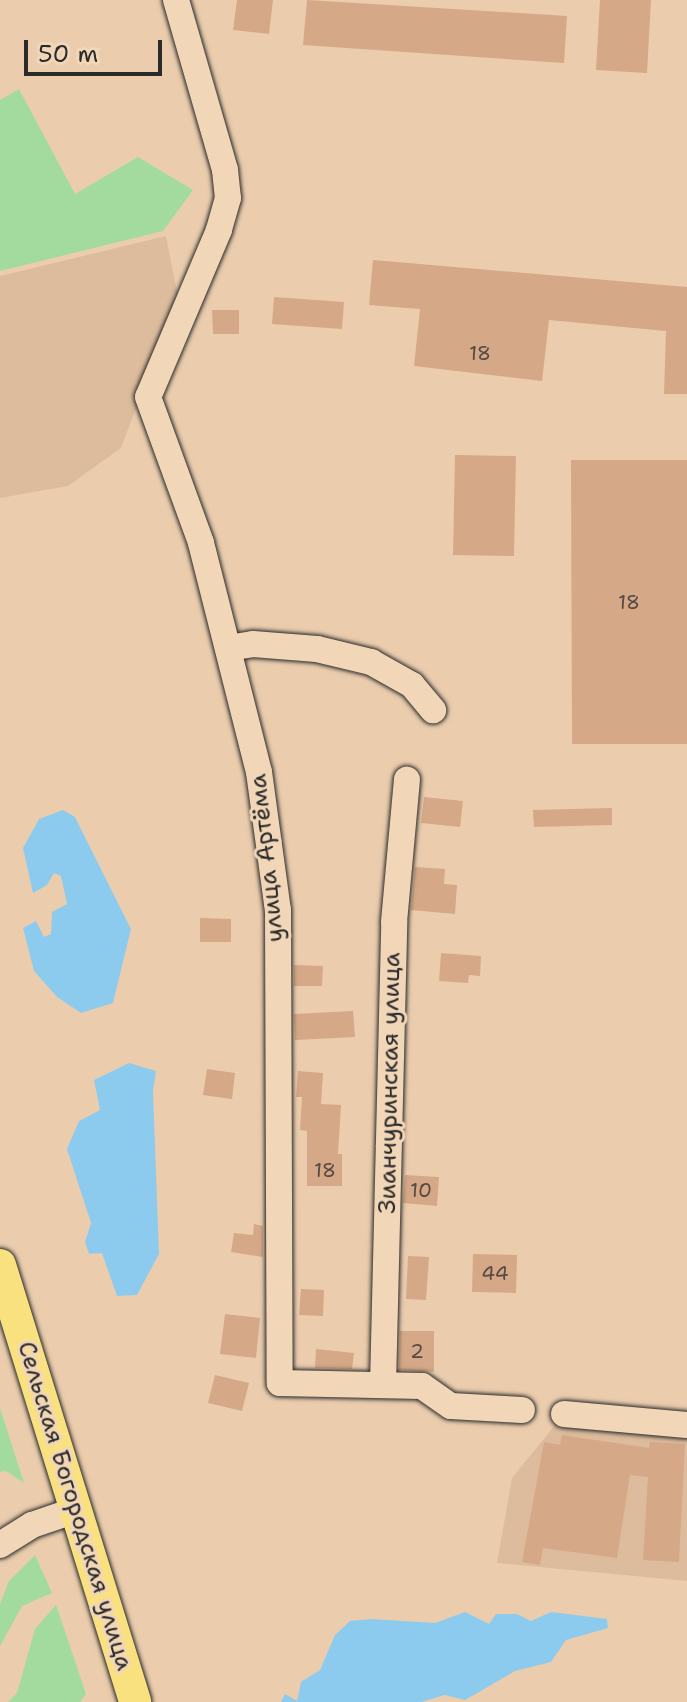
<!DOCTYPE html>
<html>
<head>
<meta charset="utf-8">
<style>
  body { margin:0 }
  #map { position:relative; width:687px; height:1702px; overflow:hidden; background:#ebcdae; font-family:"Shantell Sans",sans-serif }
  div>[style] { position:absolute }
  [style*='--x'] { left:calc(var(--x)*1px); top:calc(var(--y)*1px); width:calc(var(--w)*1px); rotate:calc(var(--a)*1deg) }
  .built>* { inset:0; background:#ddbc9d }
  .green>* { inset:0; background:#a3da9d }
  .water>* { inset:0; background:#8dcbee }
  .building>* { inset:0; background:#d5a887 }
  .roads { filter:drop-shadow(0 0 2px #2b2b2b) drop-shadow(0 0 2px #2b2b2b) }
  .minor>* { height:26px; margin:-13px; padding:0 13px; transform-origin:13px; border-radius:13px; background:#f1d6b8 }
  .major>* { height:32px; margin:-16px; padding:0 16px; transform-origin:16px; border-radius:16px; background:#fae180 }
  span { translate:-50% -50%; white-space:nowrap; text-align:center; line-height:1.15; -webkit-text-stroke:6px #f1d6b8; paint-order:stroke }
  .number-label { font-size:20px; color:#564a42 }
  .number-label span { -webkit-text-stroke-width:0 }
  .street-label { font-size:24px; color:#2b2b2b }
  .scale { position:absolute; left:24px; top:40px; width:138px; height:36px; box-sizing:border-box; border:4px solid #2b2b2b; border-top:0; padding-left:10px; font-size:24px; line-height:28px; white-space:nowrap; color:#2b2b2b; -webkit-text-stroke:6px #f1d6b8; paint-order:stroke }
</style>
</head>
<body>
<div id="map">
  <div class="built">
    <i style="clip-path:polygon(166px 236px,178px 297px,121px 448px,68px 486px,0 498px,0 276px)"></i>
    <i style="clip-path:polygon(564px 1414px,687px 1425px,687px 1581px,497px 1563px,512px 1478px)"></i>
  </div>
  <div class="green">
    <i style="clip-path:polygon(19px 89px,75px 194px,138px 157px,193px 190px,163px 231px,0 271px,0 100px)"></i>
    <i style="clip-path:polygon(0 1408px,24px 1483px,6px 1471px,0 1472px)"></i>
    <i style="clip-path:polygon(35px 1555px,52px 1593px,22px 1606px,0 1646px,0 1604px,9px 1581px)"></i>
    <i style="clip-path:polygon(56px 1605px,86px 1694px,80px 1702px,8px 1702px,17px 1693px,35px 1629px)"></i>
  </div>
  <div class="water">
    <i style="clip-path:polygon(63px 810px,75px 817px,131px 929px,113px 1003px,81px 1013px,57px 997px,34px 971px,23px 928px,36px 921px,44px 937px,51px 934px,52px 912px,67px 904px,61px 876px,54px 873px,47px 885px,33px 893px,23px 848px,39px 819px)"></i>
    <i style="clip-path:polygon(129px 1063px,156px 1071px,153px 1091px,159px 1254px,137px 1295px,117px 1296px,102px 1253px,89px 1254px,85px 1242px,91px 1223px,67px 1149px,79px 1121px,100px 1110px,94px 1080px)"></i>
    <i style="clip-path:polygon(465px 1612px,489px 1624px,496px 1614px,517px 1614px,531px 1621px,551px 1612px,607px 1619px,608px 1628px,566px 1640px,551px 1662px,515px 1671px,465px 1700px,445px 1695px,421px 1702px,281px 1702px,285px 1694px,297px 1701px,301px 1682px,320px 1670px,335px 1635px,350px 1621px,372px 1619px,435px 1623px)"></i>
  </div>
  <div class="building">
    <i style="clip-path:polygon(237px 0,273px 0,269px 34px,233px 30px)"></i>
    <i style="clip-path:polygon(307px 0,567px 16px,564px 63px,303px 45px)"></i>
    <i style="clip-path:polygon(600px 0,651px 0,647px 73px,596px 70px)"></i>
    <i style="clip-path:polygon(373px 260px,687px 287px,687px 394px,664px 394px,666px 331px,549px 320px,542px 381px,414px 366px,420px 309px,369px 305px)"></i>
    <i style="clip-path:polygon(274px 297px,344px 302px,342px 329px,272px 324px)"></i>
    <i style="clip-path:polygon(212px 310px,239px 310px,239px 334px,213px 334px)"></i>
    <i style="clip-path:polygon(455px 455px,516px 456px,514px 556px,453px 555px)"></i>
    <i style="clip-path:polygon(571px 460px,687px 460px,687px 744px,572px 744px)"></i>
    <i style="clip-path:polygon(424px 797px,463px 801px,460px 827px,421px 823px)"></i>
    <i style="clip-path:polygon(612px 808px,612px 825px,534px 827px,533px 810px)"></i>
    <i style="clip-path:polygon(415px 867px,445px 869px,444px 884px,457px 885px,455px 914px,411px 910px)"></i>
    <i style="clip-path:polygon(200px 918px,231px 919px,231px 942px,200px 942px)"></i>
    <i style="clip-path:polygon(441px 953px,481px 956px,480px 976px,469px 975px,468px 983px,439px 981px)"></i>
    <i style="clip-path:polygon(294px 965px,323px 966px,322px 986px,294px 986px)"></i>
    <i style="clip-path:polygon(353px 1011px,355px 1037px,295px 1040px,294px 1014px)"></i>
    <i style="clip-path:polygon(207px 1069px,235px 1073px,232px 1099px,203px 1095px)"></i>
    <i style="clip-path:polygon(298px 1071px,323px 1073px,321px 1104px,341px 1105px,338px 1154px,342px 1154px,342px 1186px,307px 1186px,307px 1131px,300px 1130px,302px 1097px,296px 1097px)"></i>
    <i style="clip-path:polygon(405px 1175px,439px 1177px,437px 1206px,403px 1203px)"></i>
    <i style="clip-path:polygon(254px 1224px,263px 1226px,263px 1257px,231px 1252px,234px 1233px,253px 1235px)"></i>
    <i style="clip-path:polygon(473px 1254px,517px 1255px,516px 1293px,472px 1292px)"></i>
    <i style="clip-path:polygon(408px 1256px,429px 1257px,426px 1300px,406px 1299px)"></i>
    <i style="clip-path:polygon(301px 1289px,324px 1290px,323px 1316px,299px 1315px)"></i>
    <i style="clip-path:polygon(225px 1314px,260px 1318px,256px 1358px,220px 1354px)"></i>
    <i style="clip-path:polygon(400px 1331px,434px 1331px,434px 1372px,399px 1370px)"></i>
    <i style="clip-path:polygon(316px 1349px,354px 1353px,352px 1369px,315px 1368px)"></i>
    <i style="clip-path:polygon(215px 1375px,249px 1383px,242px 1411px,208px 1403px)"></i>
    <i style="clip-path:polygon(562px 1435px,649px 1448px,650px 1442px,685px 1444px,679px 1562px,643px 1560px,648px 1477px,630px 1475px,617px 1558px,543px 1548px,540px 1565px,522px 1562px,544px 1442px,560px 1445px)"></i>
  </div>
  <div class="roads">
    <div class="minor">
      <i style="--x:176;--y:0;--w:177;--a:73.9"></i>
      <i style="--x:225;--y:170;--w:28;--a:84"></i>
      <i style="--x:228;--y:198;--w:33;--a:106"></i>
      <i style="--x:219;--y:230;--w:181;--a:113"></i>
      <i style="--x:148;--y:397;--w:155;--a:70"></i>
      <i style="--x:201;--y:543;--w:236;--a:75.8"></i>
      <i style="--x:259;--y:772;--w:139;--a:82.2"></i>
      <i style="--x:278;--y:910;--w:473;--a:89.8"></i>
      <i style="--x:280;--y:1383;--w:142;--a:1.2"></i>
      <i style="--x:422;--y:1386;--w:35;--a:35"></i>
      <i style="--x:451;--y:1406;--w:71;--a:3.2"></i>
      <i style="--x:228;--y:648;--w:25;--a:-9"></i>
      <i style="--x:253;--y:644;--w:64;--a:4.5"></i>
      <i style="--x:317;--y:649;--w:56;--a:13.5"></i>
      <i style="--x:371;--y:662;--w:47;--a:29.3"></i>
      <i style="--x:412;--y:685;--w:33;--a:50"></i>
      <i style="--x:383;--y:1385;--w:463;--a:-88.6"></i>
      <i style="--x:394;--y:922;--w:143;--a:-84.8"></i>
      <i style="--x:564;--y:1414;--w:123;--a:5.1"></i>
      <i style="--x:0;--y:1545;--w:38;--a:-32"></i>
      <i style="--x:32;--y:1525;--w:46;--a:-18.8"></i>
    </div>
    <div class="major">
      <i style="--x:0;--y:1265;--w:457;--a:72.8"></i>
    </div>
  </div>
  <div class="number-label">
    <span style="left:480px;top:353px">18</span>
    <span style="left:629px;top:602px">18</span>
    <span style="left:325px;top:1170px">18</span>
    <span style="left:421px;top:1190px">10</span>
    <span style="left:495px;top:1273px">44</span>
    <span style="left:417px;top:1351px">2</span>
  </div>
  <div class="street-label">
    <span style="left:267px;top:858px;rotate:-96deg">улица Артёма</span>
    <span style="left:390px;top:1083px;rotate:-89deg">Зианчуринская улица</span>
    <span style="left:75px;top:1506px;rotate:73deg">Сельская Богородская улица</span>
  </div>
  <div class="scale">50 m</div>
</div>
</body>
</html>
